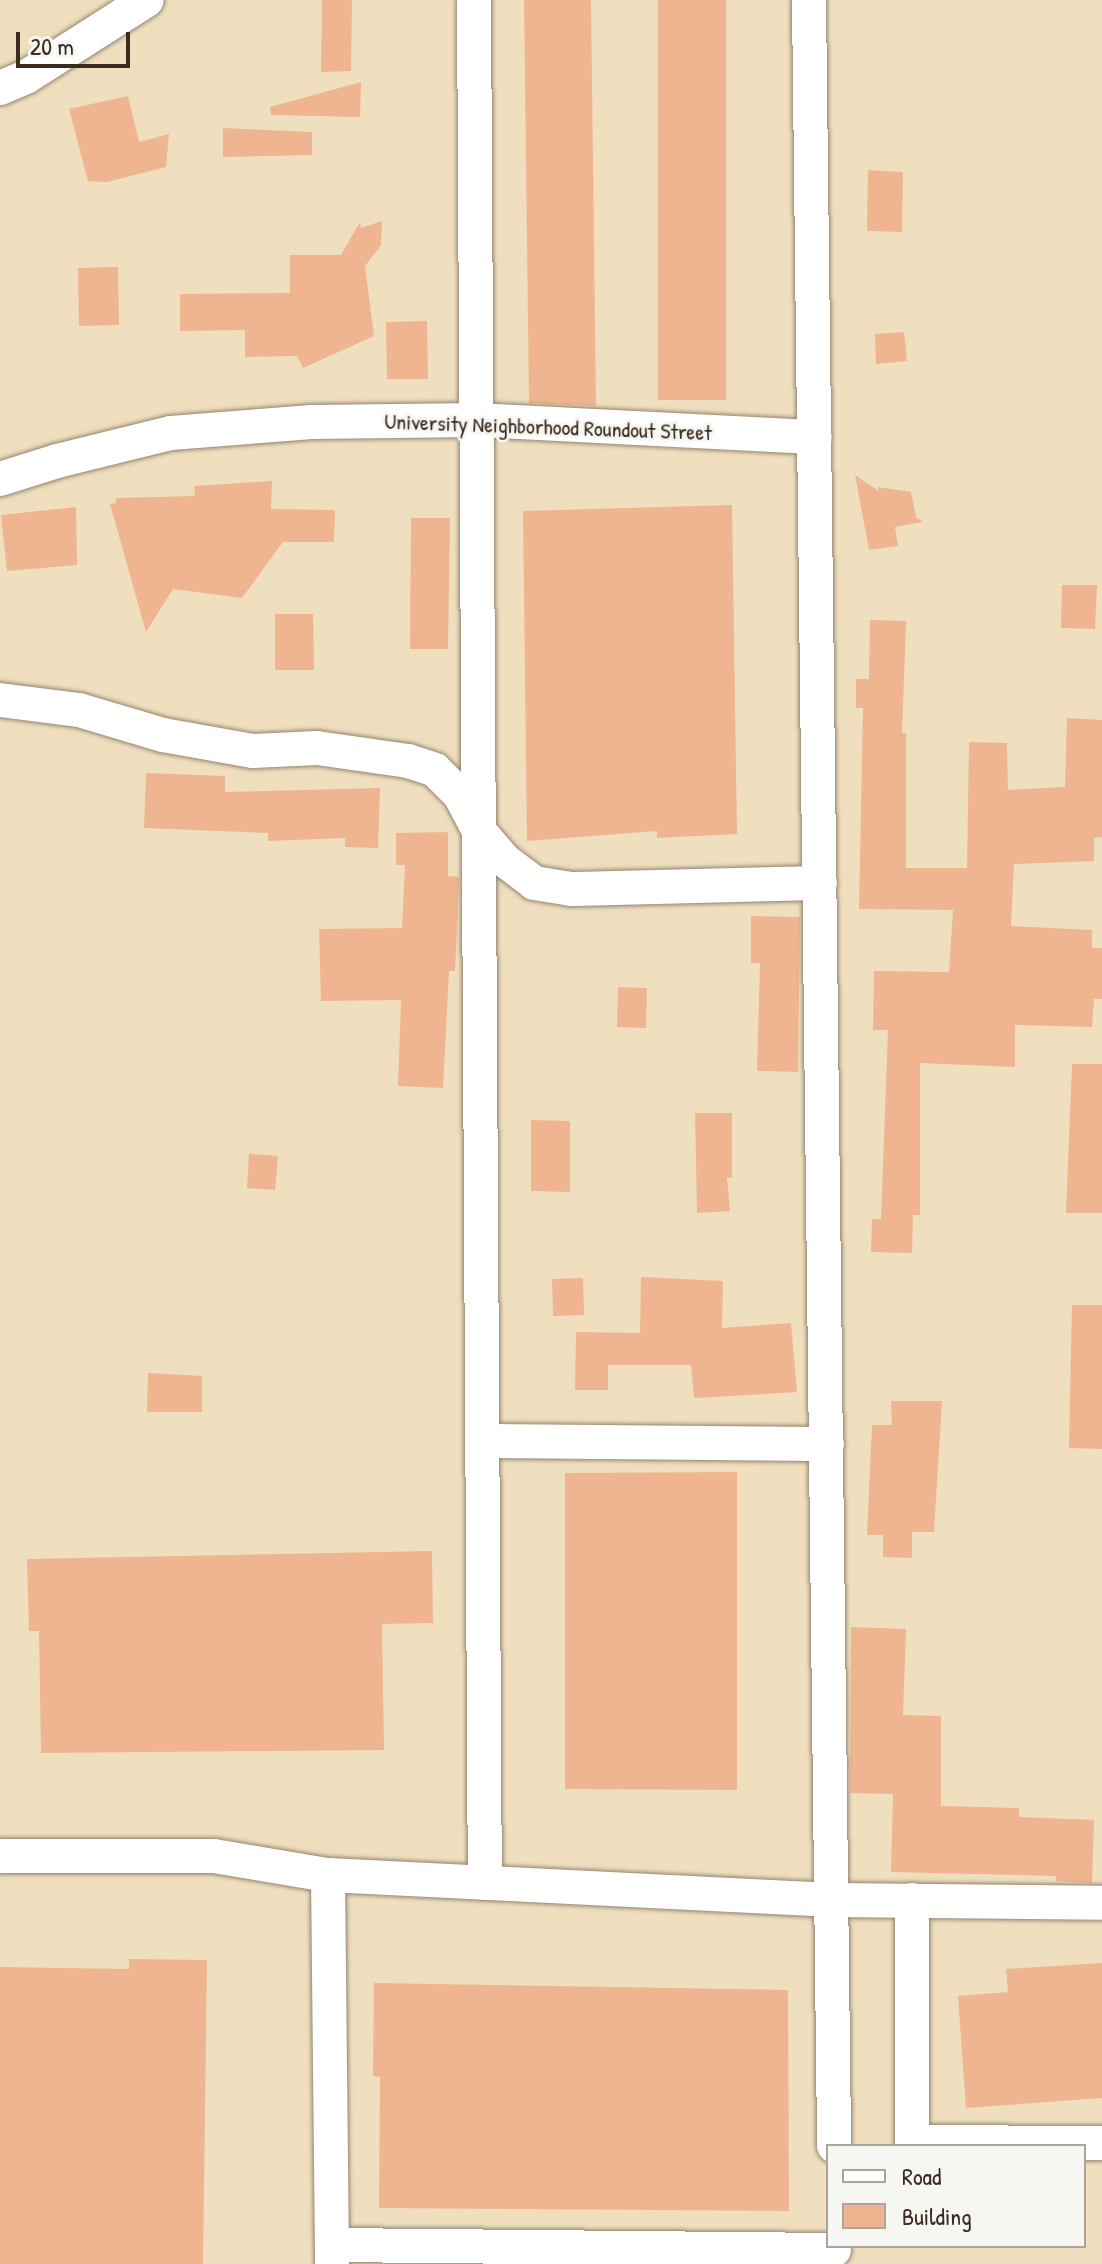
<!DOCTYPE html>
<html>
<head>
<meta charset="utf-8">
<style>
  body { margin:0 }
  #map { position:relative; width:1102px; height:2264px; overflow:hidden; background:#efdfbf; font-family:"Patrick Hand",sans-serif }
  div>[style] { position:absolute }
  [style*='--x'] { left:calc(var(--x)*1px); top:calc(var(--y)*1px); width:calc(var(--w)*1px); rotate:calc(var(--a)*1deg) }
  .building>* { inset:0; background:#efb590 }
  .roads { filter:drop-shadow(0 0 2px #95846e) drop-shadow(0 0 2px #95846e) }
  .street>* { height:34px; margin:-17px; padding:0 17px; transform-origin:17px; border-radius:17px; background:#fff }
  span { translate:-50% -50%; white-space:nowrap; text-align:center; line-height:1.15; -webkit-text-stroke:6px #f6f6f2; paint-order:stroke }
  .street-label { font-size:22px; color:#3b2a1e }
  .legend { position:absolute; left:826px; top:2144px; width:260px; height:104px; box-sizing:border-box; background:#f6f6f2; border:2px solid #aba49d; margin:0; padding:10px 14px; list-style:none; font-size:24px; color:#3b2a1e }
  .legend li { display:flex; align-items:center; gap:16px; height:40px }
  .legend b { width:40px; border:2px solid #aba49d }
  .scale { position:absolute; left:16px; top:32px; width:114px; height:36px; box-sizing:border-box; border:4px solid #3b2a1e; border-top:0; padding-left:10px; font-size:24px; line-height:28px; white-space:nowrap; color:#3b2a1e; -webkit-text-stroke:6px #f6f6f2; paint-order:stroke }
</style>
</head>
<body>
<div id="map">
  <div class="building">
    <i style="clip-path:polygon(322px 0,352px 0,351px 71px,321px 72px)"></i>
    <i style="clip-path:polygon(524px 0,591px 0,596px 406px,529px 403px)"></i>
    <i style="clip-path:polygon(658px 0,726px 0,726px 400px,658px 400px)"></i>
    <i style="clip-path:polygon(361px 82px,360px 117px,271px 115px,270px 107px)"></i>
    <i style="clip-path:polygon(128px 96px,139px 142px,169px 134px,166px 167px,107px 182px,88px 181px,69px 109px)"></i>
    <i style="clip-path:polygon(223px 128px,312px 132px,312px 155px,223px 157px)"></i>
    <i style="clip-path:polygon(868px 170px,903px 172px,902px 232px,867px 231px)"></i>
    <i style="clip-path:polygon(382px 221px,381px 245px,365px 266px,374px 336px,303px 368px,297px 356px,245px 357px,245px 330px,180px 331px,180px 294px,290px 293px,290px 255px,341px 255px,360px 222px,361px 228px)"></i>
    <i style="clip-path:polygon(118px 267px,119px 325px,79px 326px,78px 268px)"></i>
    <i style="clip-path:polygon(427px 321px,428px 379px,387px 379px,386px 322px)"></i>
    <i style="clip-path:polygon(904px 332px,907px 361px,876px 364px,875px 334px)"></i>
    <i style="clip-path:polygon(855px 475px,879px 491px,878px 487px,911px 492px,916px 517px,923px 522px,895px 527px,898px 546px,869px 550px)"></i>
    <i style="clip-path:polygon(272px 481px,271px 509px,335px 510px,334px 542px,283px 542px,242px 598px,173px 589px,146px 632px,110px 504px,116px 503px,116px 498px,195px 496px,194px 486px)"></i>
    <i style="clip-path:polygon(732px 505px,737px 834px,657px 838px,657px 831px,527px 841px,523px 511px)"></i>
    <i style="clip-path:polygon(76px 507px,77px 565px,7px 571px,1px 515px)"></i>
    <i style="clip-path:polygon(411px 518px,450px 518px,448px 649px,410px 649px)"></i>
    <i style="clip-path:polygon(1062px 585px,1097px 585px,1095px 629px,1061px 628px)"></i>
    <i style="clip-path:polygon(275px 614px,313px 614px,314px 670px,275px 670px)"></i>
    <i style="clip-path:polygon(870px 620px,906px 621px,902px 733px,906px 733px,906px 868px,967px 868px,969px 742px,1007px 743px,1008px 790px,1065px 787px,1067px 718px,1102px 720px,1102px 837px,1094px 838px,1094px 861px,1014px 864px,1011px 926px,1092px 930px,1092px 948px,1102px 948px,1102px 999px,1094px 999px,1092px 1027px,1015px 1025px,1015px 1067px,920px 1063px,920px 1215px,913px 1215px,912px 1253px,871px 1252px,872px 1219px,881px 1219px,888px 1030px,873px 1030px,874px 971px,949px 972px,953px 910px,859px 909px,863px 708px,856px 708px,856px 679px,869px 679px)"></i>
    <i style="clip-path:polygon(146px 773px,225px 776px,225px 792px,380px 788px,378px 848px,345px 847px,345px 838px,268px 841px,268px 833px,144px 828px)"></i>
    <i style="clip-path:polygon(448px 832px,448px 876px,459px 877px,459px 885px,455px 971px,449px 971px,443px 1088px,398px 1086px,401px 1000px,321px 1001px,319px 929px,402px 928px,405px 865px,396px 865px,396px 833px)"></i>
    <i style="clip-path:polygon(751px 916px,800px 917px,798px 1072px,757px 1071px,760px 963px,751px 963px)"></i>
    <i style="clip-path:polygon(618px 987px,647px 988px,646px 1028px,617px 1027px)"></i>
    <i style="clip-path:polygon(1072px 1064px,1102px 1064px,1102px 1213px,1066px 1213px)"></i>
    <i style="clip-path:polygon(695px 1113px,732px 1113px,732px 1178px,727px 1178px,730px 1211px,697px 1213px)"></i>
    <i style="clip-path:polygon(531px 1120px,570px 1121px,570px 1192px,531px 1191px)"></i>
    <i style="clip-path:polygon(249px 1154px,278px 1156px,275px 1190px,247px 1188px)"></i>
    <i style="clip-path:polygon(641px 1277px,723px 1281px,722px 1328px,791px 1323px,797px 1392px,694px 1398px,691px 1365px,608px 1365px,608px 1390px,575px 1390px,576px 1332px,640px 1333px)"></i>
    <i style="clip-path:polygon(583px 1278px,584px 1315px,553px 1316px,552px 1279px)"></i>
    <i style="clip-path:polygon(1072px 1305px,1102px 1305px,1102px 1449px,1069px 1448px)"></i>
    <i style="clip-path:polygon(148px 1373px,202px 1376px,202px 1412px,147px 1412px)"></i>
    <i style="clip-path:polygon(891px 1401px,942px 1401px,934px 1532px,912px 1532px,912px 1558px,883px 1557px,883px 1535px,867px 1535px,872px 1425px,892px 1425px)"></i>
    <i style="clip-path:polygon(737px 1472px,737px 1790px,565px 1789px,565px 1473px)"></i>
    <i style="clip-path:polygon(432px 1551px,433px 1623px,382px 1624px,384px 1750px,41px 1753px,39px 1631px,29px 1631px,27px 1559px)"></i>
    <i style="clip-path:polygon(851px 1627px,906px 1629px,903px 1715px,941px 1716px,941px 1806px,1019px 1808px,1019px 1817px,1094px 1820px,1092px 1883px,1056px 1881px,1056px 1876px,891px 1872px,893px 1794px,850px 1793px)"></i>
    <i style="clip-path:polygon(129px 1959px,207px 1960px,203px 2264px,0 2264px,0 1967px,129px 1969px)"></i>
    <i style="clip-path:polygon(1102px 1963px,1102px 2098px,966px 2108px,958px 1996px,1008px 1992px,1006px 1969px)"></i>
    <i style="clip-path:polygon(374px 1983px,788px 1990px,789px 2211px,379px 2208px,380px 2077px,373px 2076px)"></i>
  </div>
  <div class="roads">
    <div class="street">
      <i style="--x:474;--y:0;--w:1883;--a:89.67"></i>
      <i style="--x:809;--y:0;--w:2146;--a:89.33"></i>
      <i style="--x:0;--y:88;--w:28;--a:-23"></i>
      <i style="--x:26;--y:77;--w:143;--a:-32.5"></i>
      <i style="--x:0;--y:479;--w:60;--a:-17.5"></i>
      <i style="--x:57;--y:461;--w:117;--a:-13.8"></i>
      <i style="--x:171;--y:433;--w:141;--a:-4.5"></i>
      <i style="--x:312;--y:422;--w:166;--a:-0.7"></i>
      <i style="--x:478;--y:420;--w:337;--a:2.9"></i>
      <i style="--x:0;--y:700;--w:80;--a:7.2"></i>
      <i style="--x:79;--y:710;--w:88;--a:16.6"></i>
      <i style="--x:163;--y:735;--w:91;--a:10.1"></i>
      <i style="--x:253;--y:751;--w:64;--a:-2.7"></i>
      <i style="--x:317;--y:748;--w:92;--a:8.1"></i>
      <i style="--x:408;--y:761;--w:28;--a:18"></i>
      <i style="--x:435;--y:770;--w:35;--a:45"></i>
      <i style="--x:460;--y:795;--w:41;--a:62.2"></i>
      <i style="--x:479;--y:831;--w:38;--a:49"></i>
      <i style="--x:504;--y:860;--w:38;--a:37"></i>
      <i style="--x:534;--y:883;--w:38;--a:9"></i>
      <i style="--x:572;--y:889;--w:248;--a:-1.4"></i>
      <i style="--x:482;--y:1441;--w:345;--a:0.5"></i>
      <i style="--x:0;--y:1856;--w:214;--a:0"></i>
      <i style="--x:214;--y:1856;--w:116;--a:9.5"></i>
      <i style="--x:328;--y:1875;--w:506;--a:2.83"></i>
      <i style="--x:833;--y:1900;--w:269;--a:0.6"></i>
      <i style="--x:328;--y:1875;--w:389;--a:89.4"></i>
      <i style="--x:912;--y:1900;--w:242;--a:90"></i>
      <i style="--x:912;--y:2142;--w:190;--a:0.3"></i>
      <i style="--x:332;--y:2245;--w:502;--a:0.57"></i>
    </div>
  </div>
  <div class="street-label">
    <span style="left:548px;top:427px;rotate:2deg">University Neighborhood Roundout Street</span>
  </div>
  <ul class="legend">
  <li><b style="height:10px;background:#fff"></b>Road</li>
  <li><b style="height:22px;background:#efb590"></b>Building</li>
  </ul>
  <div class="scale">20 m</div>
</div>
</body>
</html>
